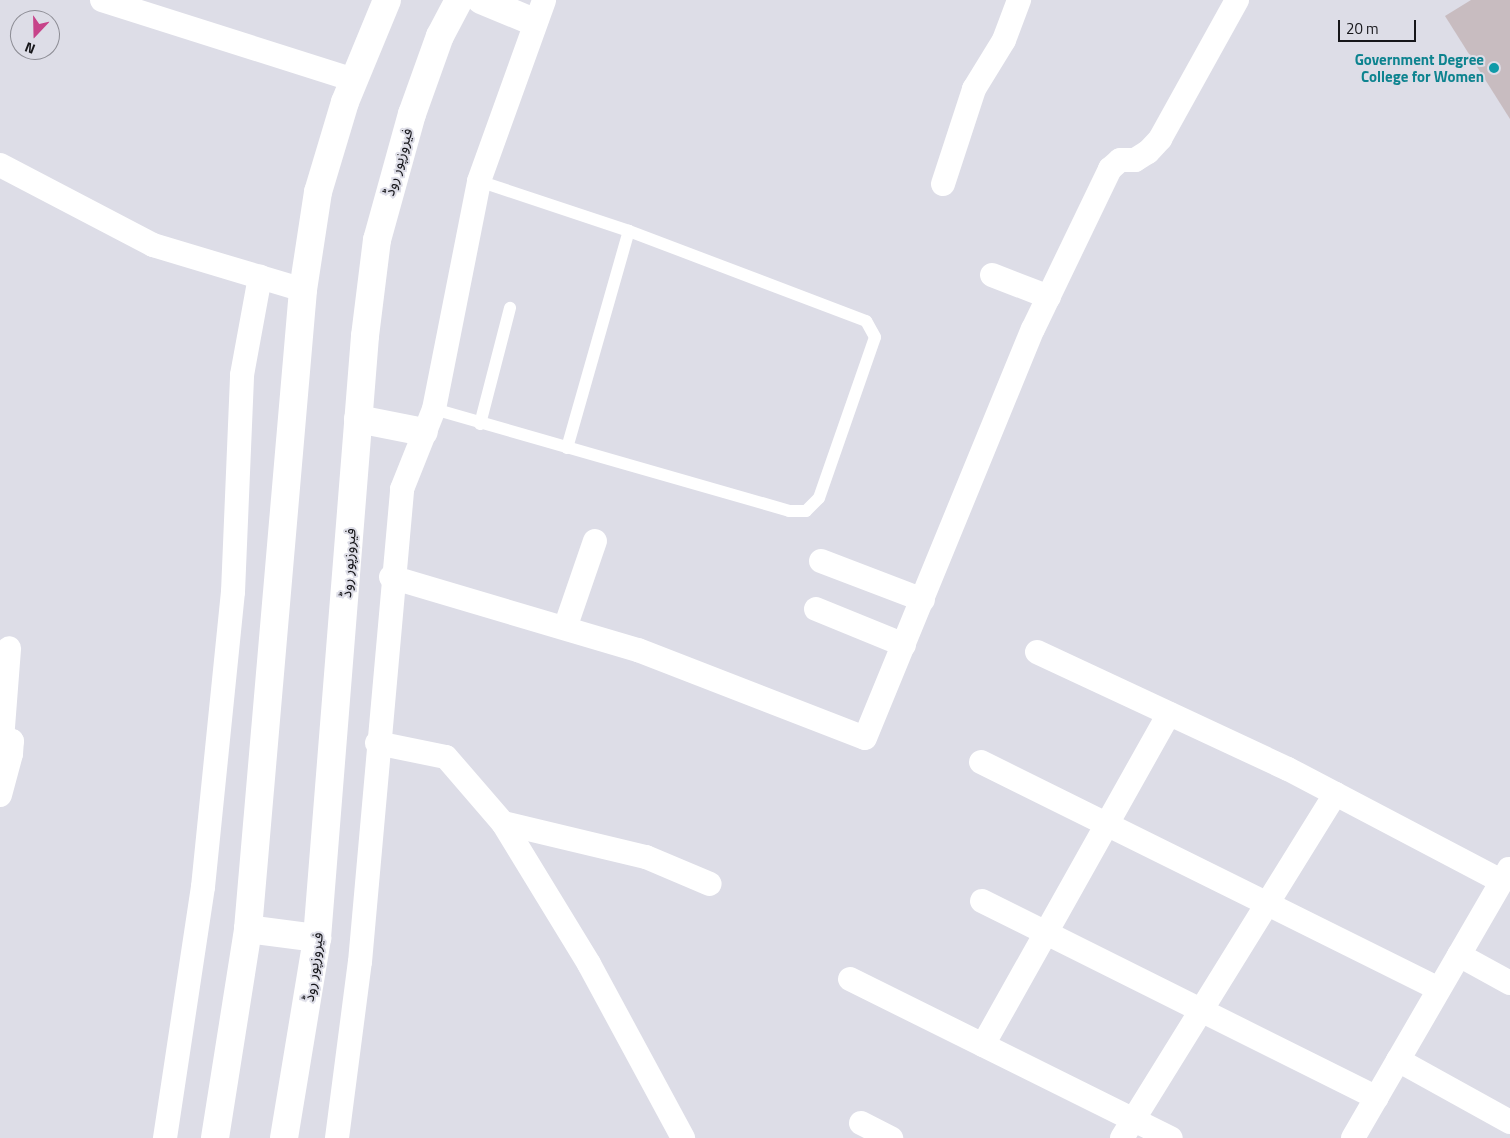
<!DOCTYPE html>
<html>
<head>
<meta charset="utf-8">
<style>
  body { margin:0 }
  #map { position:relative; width:1510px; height:1138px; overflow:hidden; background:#dddde7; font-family:"Titillium Web","Noto Sans Arabic",sans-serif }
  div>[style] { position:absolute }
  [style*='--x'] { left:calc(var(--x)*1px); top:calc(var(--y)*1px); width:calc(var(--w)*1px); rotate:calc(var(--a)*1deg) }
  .building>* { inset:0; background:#c8bcc0 }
  .lane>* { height:12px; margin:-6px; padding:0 6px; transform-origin:6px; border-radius:6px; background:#fff }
  .street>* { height:24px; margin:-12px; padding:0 12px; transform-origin:12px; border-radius:12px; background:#fff }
  .highway>* { height:28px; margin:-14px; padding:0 14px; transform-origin:14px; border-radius:14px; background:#fff }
  .dots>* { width:14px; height:14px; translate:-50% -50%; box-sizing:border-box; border:2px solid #dddde7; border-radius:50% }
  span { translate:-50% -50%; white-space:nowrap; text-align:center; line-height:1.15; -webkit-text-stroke:4px #dddde7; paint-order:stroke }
  .culture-label { font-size:15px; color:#0d838f; font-weight:700 }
  .right { translate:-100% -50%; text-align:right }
  .street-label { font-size:15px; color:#16161a }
  .north { position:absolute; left:10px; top:10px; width:50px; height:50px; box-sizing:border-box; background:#dddde7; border:1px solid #8d8d95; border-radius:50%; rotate:201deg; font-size:14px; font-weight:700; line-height:20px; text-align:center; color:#16161a }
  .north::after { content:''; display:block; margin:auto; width:18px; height:22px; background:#c7448a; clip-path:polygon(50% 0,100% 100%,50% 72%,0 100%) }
  .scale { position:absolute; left:1338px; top:20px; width:78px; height:22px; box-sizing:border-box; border:2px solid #16161a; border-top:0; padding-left:6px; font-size:15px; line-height:18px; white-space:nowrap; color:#16161a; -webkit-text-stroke:4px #dddde7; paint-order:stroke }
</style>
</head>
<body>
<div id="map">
  <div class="building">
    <i style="clip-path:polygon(1471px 0,1510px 0,1510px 119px,1445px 16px)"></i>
  </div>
  <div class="lane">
    <i style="--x:434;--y:409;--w:369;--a:16"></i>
    <i style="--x:789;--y:511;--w:17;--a:0"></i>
    <i style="--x:806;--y:511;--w:18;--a:-45"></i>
    <i style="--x:819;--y:498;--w:170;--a:-70.8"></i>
    <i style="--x:875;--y:337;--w:18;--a:-119"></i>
    <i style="--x:866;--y:321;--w:254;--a:-159.2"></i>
    <i style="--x:629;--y:231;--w:158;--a:-161.6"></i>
    <i style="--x:480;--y:424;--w:120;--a:-75.5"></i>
    <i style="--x:567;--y:448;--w:226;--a:-74.1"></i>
  </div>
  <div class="street">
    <i style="--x:102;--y:0;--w:264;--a:17.6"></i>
    <i style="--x:0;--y:165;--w:173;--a:27.6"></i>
    <i style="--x:153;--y:245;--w:157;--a:16.7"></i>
    <i style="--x:943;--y:184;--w:100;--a:-71.9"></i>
    <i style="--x:974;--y:89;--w:57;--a:-58.5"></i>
    <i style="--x:1004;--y:40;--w:43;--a:-69.4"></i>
    <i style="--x:992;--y:275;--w:61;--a:21.1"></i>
    <i style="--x:821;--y:561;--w:109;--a:20.9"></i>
    <i style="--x:391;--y:577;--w:258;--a:16.5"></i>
    <i style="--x:638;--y:650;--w:243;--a:21.2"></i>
    <i style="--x:865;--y:738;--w:442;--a:-67.7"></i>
    <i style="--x:1033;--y:329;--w:178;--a:-64.3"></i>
    <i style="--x:1110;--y:169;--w:13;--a:-42"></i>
    <i style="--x:1120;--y:160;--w:15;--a:0"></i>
    <i style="--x:1135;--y:160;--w:15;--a:-32"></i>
    <i style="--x:1148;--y:152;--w:18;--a:-47"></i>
    <i style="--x:1160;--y:139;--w:159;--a:-61"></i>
    <i style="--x:816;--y:609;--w:95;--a:22.2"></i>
    <i style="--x:565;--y:628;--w:92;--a:-71"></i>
    <i style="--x:1037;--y:652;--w:277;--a:25"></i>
    <i style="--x:1288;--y:769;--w:241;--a:27.7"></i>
    <i style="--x:377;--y:743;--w:70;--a:11.5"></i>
    <i style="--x:446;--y:757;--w:87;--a:49.2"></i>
    <i style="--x:503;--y:823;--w:165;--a:58.6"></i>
    <i style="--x:589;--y:964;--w:198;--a:61.6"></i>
    <i style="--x:981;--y:762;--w:511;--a:26.36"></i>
    <i style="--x:0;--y:795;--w:42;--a:-75"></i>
    <i style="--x:11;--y:754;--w:13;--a:-86"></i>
    <i style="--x:12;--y:741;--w:10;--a:-174"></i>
    <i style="--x:2;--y:740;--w:92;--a:-85.6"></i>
    <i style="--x:503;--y:823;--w:147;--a:13.4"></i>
    <i style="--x:646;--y:857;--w:69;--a:22.9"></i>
    <i style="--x:982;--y:901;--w:441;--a:26.5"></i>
    <i style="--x:1459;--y:955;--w:58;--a:28.8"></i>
    <i style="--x:850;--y:979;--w:358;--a:26.4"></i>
    <i style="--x:983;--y:1045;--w:380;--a:-60.7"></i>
    <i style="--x:1398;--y:1060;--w:128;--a:29"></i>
    <i style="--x:861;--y:1123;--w:34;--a:27"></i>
    <i style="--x:165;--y:1138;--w:254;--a:-81.4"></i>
    <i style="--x:203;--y:887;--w:297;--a:-84.2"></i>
    <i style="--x:233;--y:592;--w:217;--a:-87.6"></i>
    <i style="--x:242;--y:375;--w:100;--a:-79.6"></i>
    <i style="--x:337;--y:1138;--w:177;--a:-82.6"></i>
    <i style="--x:360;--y:962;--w:475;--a:-84.9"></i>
    <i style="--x:402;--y:489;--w:86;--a:-68.2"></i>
    <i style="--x:434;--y:409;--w:232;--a:-78.8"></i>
    <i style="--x:479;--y:181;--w:192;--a:-70.2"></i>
    <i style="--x:1122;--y:1138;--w:405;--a:-58.2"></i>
    <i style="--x:1353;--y:1138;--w:311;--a:-59.9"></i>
  </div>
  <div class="highway">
    <i style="--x:481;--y:0;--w:57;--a:22.5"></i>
    <i style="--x:358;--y:419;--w:67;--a:11.1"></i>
    <i style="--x:248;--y:929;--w:70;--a:7.4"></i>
    <i style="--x:215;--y:1138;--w:212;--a:-81"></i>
    <i style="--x:248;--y:929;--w:641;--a:-85.08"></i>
    <i style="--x:303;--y:290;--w:99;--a:-81.3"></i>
    <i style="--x:318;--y:192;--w:94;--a:-73.3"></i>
    <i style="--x:345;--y:102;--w:110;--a:-67.6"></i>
    <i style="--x:284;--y:1138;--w:203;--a:-80.6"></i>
    <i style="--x:317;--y:938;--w:604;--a:-85.44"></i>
    <i style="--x:365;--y:336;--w:97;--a:-82.9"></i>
    <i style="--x:377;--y:240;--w:131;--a:-74.5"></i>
    <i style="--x:412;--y:114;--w:83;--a:-70.3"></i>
    <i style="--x:440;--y:36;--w:41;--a:-62.2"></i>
  </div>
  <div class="dots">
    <i style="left:1494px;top:68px;background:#0f9aa8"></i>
  </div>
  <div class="culture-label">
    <span class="right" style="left:1484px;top:68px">Government Degree<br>College for Women</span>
  </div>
  <div class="street-label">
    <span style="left:398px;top:162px;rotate:-74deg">فیروزپور روڈ</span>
    <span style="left:348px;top:563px;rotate:-86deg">فیروزپور روڈ</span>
    <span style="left:313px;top:967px;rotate:-82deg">فیروزپور روڈ</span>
  </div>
  <div class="north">N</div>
  <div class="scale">20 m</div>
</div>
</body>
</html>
